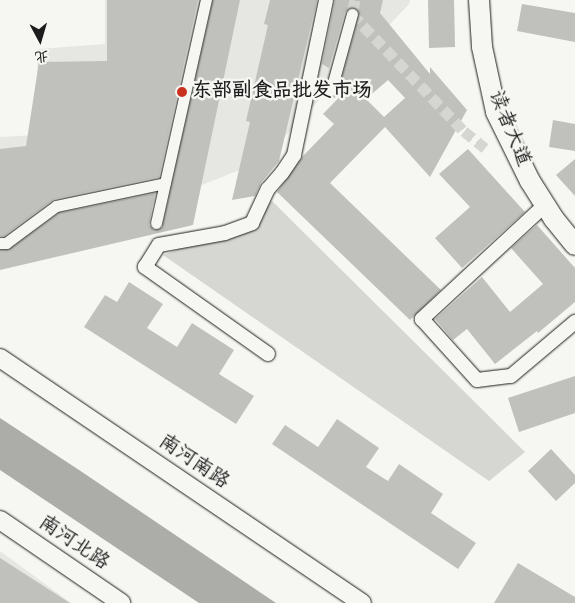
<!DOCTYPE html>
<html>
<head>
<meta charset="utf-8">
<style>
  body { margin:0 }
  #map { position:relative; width:575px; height:603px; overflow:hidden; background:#f6f6f2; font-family:Dekko,"LXGW WenKai TC",sans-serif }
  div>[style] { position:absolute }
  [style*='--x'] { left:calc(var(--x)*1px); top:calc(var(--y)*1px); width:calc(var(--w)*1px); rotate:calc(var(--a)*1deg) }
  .built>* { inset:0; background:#e6e6e2 }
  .green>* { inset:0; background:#d6d6d2 }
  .water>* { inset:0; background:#acaca9 }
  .building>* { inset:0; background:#c0c0bd }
  .pedestrian-tunnel>* { height:11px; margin-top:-5.5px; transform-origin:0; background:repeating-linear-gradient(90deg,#d5d5d2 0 11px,transparent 0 16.5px) }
  .roads { filter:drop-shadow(0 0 1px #1c1c1c) drop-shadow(0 0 1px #1c1c1c) }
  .pedestrian>* { height:11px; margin:-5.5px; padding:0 5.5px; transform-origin:5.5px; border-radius:5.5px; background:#f6f6f2 }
  .minor>* { height:14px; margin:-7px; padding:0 7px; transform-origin:7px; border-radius:7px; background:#f6f6f2 }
  .tertiary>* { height:18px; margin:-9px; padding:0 9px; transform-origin:9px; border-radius:9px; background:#f6f6f2 }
  .secondary>* { height:20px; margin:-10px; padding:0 10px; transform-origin:10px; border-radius:10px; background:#f6f6f2 }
  .dots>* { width:14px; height:14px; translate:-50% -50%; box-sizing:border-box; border:2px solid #f6f6f2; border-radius:50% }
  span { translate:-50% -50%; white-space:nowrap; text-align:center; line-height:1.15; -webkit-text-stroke:5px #f6f6f2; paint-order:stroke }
  .poi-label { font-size:20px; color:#1c1c1c; font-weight:700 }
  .left { translate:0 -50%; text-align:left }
  .street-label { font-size:20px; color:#1c1c1c }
  .north { position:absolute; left:15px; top:15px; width:50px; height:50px; -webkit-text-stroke:4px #f6f6f2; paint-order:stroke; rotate:174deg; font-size:14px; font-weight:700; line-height:20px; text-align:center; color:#1c1c1c }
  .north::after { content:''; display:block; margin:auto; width:18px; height:22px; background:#1c1c1c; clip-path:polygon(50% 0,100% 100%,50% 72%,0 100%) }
</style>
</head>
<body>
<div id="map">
  <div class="built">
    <i style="clip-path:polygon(105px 0,410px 0,409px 4px,262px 161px,0 265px,0 137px,35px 135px,38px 49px,105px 44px)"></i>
    <i style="clip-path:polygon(0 551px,71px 603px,0 603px)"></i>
  </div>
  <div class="green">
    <i style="clip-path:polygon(272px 201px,525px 452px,489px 481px,163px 255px,246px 223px)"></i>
  </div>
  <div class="water">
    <i style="clip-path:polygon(0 418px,82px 472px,276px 603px,199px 603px,0 470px)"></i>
  </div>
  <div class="building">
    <i style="clip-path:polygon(107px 0,198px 0,159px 177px,54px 199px,4px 236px,0 236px,0 149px,26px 146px,39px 62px,107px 61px)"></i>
    <i style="clip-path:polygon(213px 0,240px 0,193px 225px,0 270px,0 250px,10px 249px,59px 213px,155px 193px,149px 225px,154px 230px,162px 228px)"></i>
    <i style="clip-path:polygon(270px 0,317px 0,279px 161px,261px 183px,255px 196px,232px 200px,250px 122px,246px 121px,268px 25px,264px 24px)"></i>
    <i style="clip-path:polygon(evenodd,335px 0,383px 0,380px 13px,430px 74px,430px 67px,467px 110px,430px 177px,385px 127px,330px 183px,441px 290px,410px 320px,277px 192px,303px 156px,334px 124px,323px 114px,352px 84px,340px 84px,359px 16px,357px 8px,351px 7px,345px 12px,329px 68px,322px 64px,335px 0,388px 80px,405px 98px,384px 117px,366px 99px,388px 80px)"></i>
    <i style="clip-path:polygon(428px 0,454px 0,455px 47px,429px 48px)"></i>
    <i style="clip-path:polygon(522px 4px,575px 13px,575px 42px,517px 31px)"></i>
    <i style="clip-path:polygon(553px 120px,575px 124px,575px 151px,549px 147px)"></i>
    <i style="clip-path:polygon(468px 149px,525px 212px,462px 268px,435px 238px,470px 207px,439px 174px)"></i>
    <i style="clip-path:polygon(575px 159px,575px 196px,556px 175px)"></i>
    <i style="clip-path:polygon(537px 225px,575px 268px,575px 302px,538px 333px,537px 331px,495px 364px,467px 329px,453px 340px,435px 319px,482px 277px,510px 312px,543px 284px,511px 248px)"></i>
    <i style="clip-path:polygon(129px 282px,163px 304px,147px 328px,177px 347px,192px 323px,234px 350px,219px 374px,254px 396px,236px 424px,84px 327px,105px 295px,117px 302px)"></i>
    <i style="clip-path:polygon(575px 376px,575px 413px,519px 432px,508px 398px)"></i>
    <i style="clip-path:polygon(337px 419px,379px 448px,366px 467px,388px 481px,399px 464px,443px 494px,431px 513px,476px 543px,458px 569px,272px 444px,285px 425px,318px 447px)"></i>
    <i style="clip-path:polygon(551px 449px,575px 475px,575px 483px,556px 501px,528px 471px)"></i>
    <i style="clip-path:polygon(0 558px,70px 603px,0 603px)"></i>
    <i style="clip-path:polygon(518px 563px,575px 597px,575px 603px,494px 603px)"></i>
  </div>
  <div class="pedestrian-tunnel">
    <i style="--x:355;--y:0;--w:14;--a:102"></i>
    <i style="--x:352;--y:14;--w:162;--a:46.3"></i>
    <i style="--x:464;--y:131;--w:27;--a:39"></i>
  </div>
  <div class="roads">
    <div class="pedestrian">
      <i style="--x:331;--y:90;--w:79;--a:-74.6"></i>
      <i style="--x:156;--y:223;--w:229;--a:-77.4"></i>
      <i style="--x:0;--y:243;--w:6;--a:0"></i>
      <i style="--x:6;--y:243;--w:62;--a:-36.5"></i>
      <i style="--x:56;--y:206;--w:111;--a:-11.9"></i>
    </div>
    <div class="minor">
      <i style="--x:545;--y:205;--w:168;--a:137.2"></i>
      <i style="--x:422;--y:319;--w:82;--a:48"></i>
      <i style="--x:477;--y:380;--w:34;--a:-7"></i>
      <i style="--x:511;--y:376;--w:84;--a:-40.2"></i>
      <i style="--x:268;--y:354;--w:151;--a:-144.7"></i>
      <i style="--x:145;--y:267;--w:26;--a:-58"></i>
      <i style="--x:159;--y:245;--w:67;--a:-10.3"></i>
      <i style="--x:225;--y:233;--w:29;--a:-20"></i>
      <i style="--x:252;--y:223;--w:38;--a:-65"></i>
      <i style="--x:268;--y:189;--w:21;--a:-49"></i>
      <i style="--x:282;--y:173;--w:22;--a:-56"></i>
      <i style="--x:294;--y:155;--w:158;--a:-78.3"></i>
    </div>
    <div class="tertiary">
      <i style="--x:0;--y:358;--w:437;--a:34.1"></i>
      <i style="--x:0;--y:520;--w:147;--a:34.4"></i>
    </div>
    <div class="secondary">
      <i style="--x:479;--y:0;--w:47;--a:86.3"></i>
      <i style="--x:482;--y:47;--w:66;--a:77.8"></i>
      <i style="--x:496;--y:112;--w:77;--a:63.8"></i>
      <i style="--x:530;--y:181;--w:45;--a:57.7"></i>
      <i style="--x:554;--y:219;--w:33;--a:51"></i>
    </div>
  </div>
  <div class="dots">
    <i style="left:182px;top:92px;background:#c8321e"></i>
  </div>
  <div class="poi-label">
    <span class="left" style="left:192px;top:92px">东部副食品批发市场</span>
  </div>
  <div class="street-label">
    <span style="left:508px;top:129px;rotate:68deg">读者大道</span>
    <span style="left:193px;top:463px;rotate:34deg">南河南路</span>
    <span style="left:73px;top:544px;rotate:34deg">南河北路</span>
  </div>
  <div class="north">北</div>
</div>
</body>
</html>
